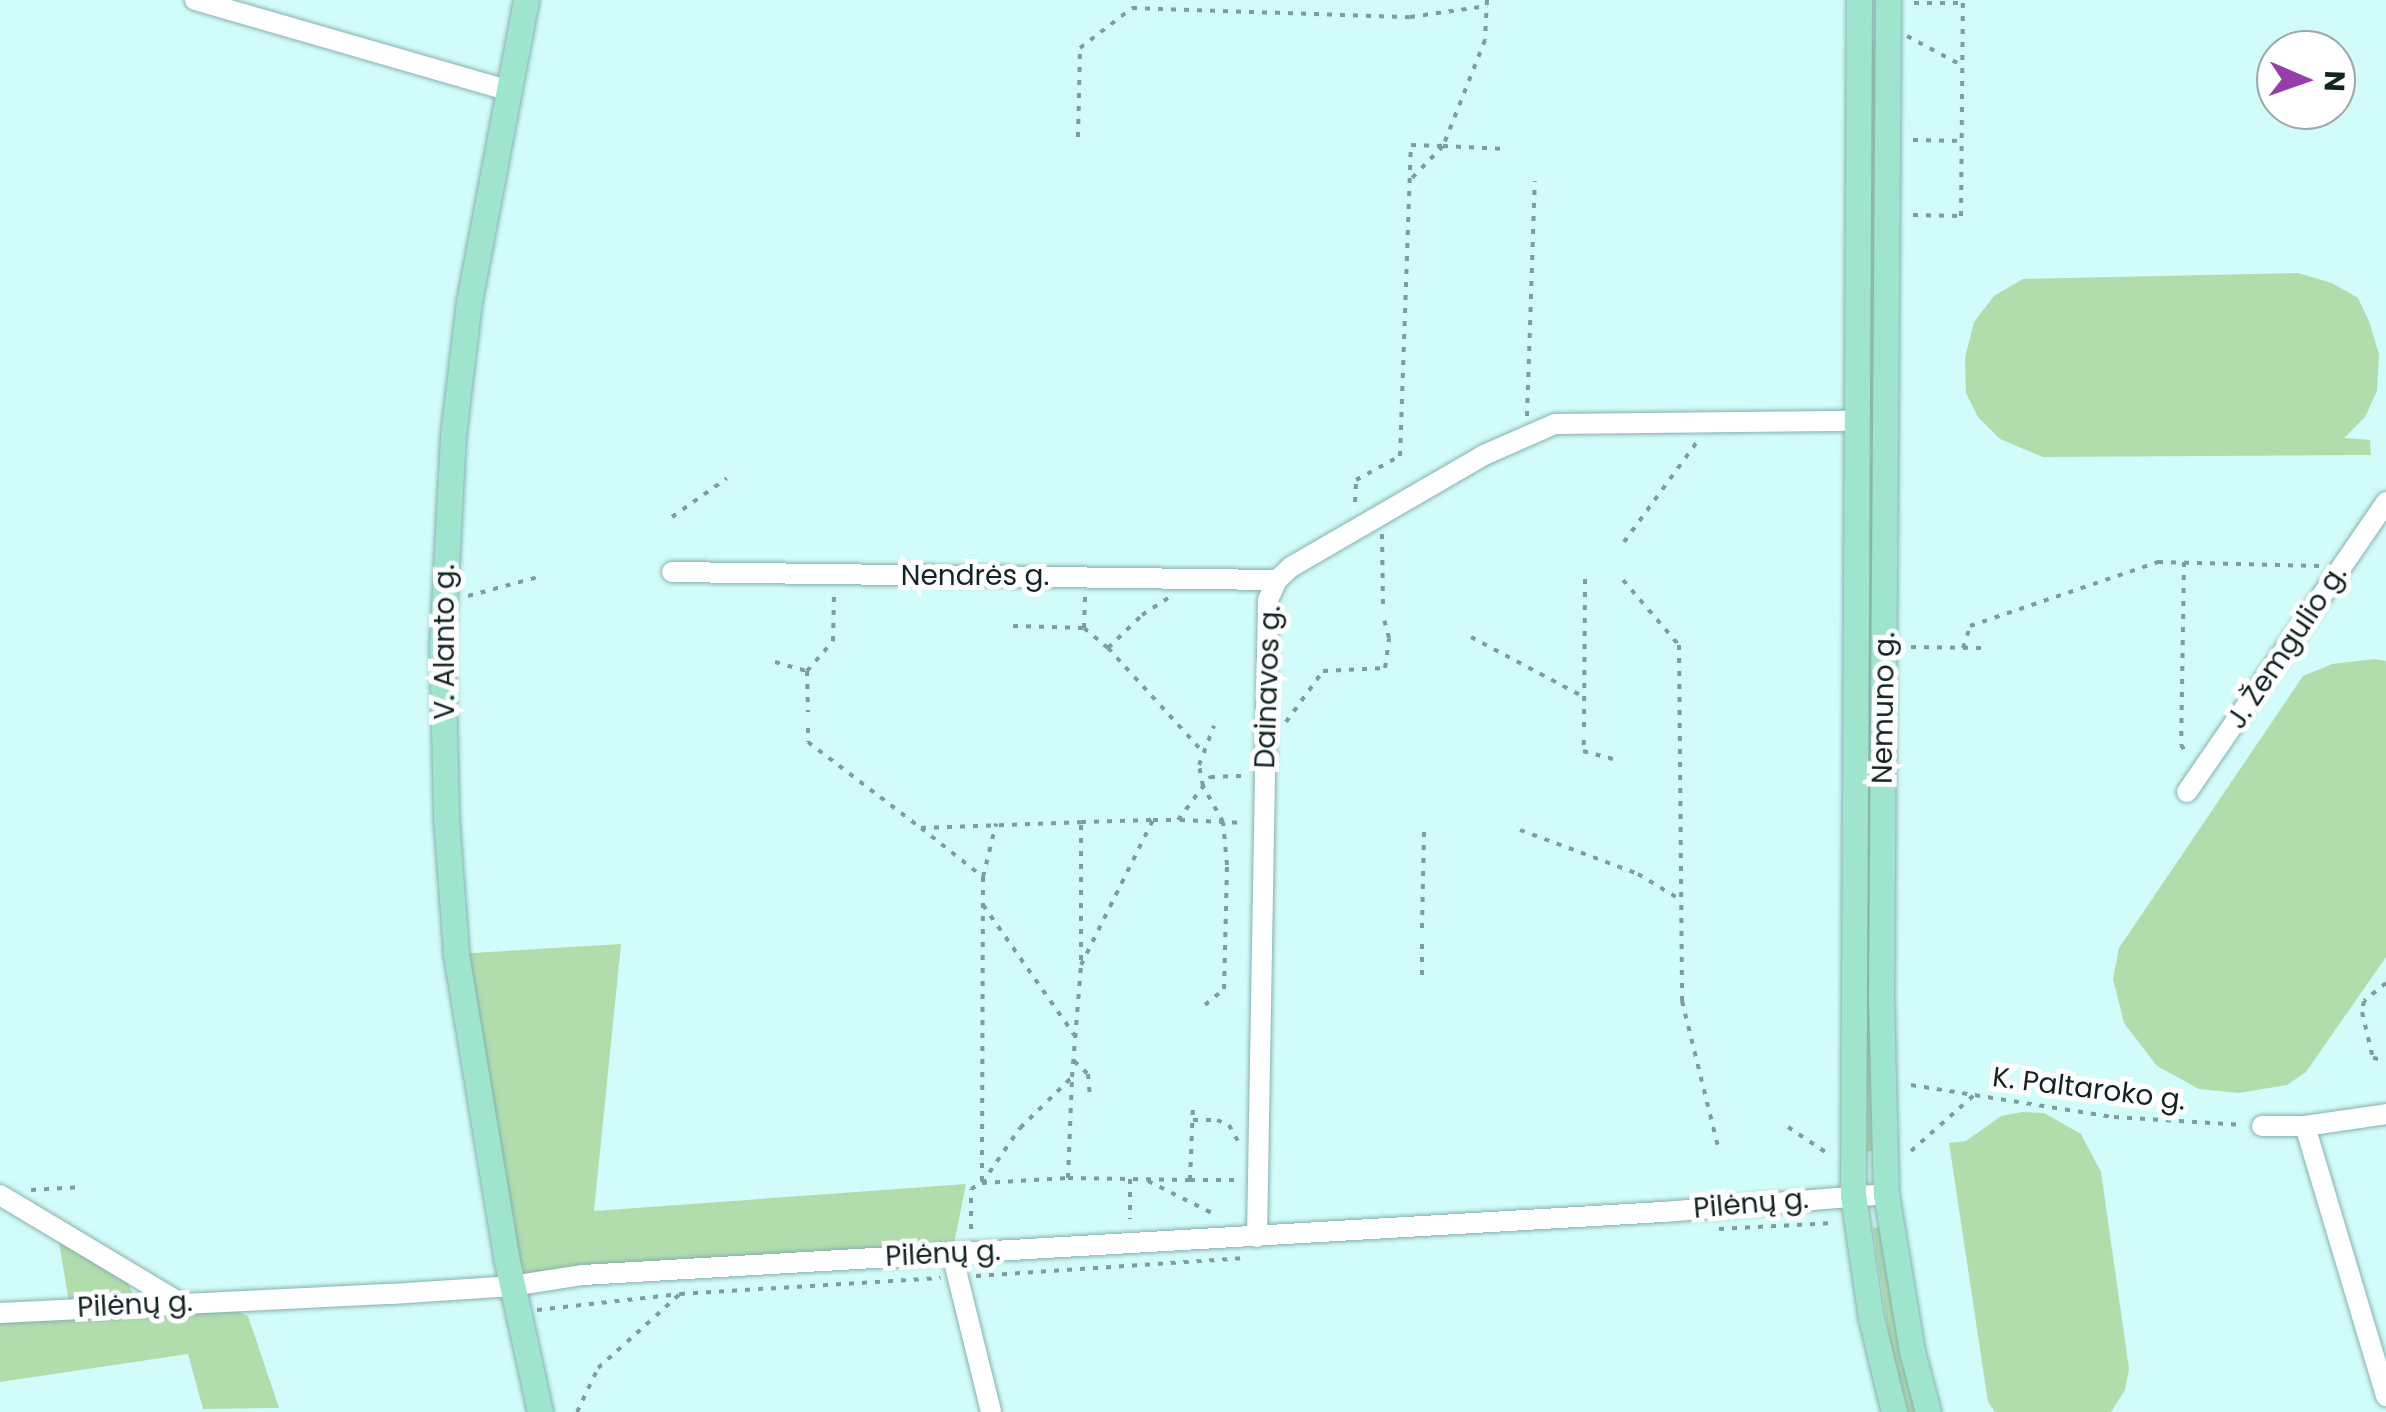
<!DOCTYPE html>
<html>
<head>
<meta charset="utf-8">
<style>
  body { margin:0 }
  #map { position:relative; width:2386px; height:1412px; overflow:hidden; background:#d1fcfa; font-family:Poppins,sans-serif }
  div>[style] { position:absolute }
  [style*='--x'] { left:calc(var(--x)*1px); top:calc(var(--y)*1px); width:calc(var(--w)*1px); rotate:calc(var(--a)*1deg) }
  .green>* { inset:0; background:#b1ddad }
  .path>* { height:4px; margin-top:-2px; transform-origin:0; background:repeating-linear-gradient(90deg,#7e9d9c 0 5px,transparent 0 13px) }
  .roads { filter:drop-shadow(0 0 2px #87b0af) drop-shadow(0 0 2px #87b0af) }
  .minor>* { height:20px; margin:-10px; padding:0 10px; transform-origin:10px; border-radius:10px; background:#fff }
  .major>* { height:25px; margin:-12.5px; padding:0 12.5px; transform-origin:12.5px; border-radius:12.5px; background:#9fe5cd }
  span { translate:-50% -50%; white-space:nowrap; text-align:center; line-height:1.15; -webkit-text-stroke:10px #fff; paint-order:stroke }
  .street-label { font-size:28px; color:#122322 }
  .north { position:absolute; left:2256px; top:30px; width:100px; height:100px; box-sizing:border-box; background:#fff; border:2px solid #a0a7a7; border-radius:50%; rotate:92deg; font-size:28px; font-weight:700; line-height:40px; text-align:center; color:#122322 }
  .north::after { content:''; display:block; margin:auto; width:35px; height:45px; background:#983eaa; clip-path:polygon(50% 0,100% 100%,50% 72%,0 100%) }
</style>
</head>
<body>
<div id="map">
  <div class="green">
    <i style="clip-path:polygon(1869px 40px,1877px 41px,1875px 449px,1866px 449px)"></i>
    <i style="clip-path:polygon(2298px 273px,2332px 283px,2358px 298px,2369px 321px,2379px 354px,2377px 391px,2365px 417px,2344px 438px,2370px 440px,2371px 455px,2043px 457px,2000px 439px,1978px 417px,1966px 393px,1965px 358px,1974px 322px,1994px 296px,2023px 279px)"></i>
    <i style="clip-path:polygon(1866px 459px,1875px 459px,1874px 1151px,1866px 1151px)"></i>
    <i style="clip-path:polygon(2375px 659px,2386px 661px,2386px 957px,2306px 1072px,2287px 1085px,2239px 1093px,2199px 1089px,2157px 1066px,2124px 1023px,2113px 979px,2119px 948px,2303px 676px,2332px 664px)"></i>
    <i style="clip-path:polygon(621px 944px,594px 1211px,966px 1184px,952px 1254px,512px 1286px,456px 954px)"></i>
    <i style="clip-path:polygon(2022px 1112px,2044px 1113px,2081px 1134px,2101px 1172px,2129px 1369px,2125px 1390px,2111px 1412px,1995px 1412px,1988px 1402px,1949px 1143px,1966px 1141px,2001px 1116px)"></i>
    <i style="clip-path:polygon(1881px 1227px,1916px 1412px,1908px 1412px,1890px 1342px,1873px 1228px)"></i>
    <i style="clip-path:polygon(57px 1231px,124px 1276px,143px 1312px,239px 1312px,248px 1316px,279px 1408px,203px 1409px,188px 1354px,0 1382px,0 1313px,70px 1308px)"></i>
  </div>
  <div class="path">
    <i style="--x:1487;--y:0;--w:40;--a:92.9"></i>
    <i style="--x:1485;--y:40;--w:114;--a:111.6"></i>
    <i style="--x:1443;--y:146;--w:63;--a:2.7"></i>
    <i style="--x:1914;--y:3;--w:49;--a:0"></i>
    <i style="--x:1907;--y:36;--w:64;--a:28.2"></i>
    <i style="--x:1078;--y:137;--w:89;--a:-88.7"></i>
    <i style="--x:1080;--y:48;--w:66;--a:-37.6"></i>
    <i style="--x:1132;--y:8;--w:278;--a:1.9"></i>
    <i style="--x:1410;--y:17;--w:78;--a:-8.1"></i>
    <i style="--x:1913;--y:140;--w:49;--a:1.2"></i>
    <i style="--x:1913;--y:215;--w:48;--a:1.2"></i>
    <i style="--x:1961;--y:216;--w:216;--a:-89.5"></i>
    <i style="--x:1527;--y:416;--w:235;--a:-88.1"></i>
    <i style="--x:1355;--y:502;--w:22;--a:-87"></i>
    <i style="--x:1356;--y:480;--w:50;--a:-28.6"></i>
    <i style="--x:1400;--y:456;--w:311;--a:-88"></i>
    <i style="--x:1411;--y:145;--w:32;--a:2"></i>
    <i style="--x:1443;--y:146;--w:46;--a:134.1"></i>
    <i style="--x:672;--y:517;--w:67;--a:-35.3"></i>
    <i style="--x:1382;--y:534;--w:71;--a:89.2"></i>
    <i style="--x:1624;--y:542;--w:124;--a:-53.9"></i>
    <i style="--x:2184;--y:562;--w:183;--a:90.9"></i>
    <i style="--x:2181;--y:745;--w:12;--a:55"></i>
    <i style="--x:1623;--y:580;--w:86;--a:49.3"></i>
    <i style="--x:1679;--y:645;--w:356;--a:89.5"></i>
    <i style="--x:1682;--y:1001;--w:149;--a:76.1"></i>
    <i style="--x:468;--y:596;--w:77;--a:-15.1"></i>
    <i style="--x:1013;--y:626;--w:71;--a:1.6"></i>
    <i style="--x:1084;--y:628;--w:31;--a:-88"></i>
    <i style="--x:1084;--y:628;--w:31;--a:40"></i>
    <i style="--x:1108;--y:648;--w:47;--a:-44.1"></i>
    <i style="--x:1142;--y:615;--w:31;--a:-33"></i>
    <i style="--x:1471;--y:637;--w:128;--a:28"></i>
    <i style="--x:1911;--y:647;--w:70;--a:0.8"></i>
    <i style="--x:1108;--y:648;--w:141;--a:47.6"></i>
    <i style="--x:1963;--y:648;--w:23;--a:-72"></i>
    <i style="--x:1970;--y:626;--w:199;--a:-18.8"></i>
    <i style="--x:2158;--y:562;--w:163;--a:1.4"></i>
    <i style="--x:775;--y:662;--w:33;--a:16"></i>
    <i style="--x:807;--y:671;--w:41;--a:88.6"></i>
    <i style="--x:807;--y:671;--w:40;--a:-49"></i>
    <i style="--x:833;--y:641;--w:46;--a:-88.8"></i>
    <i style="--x:1286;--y:722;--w:63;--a:-54"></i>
    <i style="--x:1323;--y:671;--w:62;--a:-2.8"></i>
    <i style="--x:1385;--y:668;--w:30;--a:-82"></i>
    <i style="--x:1389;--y:638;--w:23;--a:-105"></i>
    <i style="--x:1584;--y:727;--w:150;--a:-89.6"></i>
    <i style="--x:808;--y:728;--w:14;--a:90"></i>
    <i style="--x:808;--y:742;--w:142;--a:37.3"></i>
    <i style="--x:921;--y:828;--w:160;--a:-2.1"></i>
    <i style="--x:1584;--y:740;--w:11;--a:95"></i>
    <i style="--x:1583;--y:751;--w:31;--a:15"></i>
    <i style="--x:1180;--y:820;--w:65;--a:2.6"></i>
    <i style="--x:921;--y:828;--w:79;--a:38.3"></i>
    <i style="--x:983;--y:877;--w:306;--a:90.2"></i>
    <i style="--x:982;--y:1183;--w:86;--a:-3.3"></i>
    <i style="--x:1068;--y:1178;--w:101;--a:-87.7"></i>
    <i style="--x:1520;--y:830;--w:126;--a:20.4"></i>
    <i style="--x:1638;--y:874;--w:50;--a:31.2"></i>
    <i style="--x:983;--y:877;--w:55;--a:-76.2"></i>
    <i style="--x:983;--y:905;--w:160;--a:54.9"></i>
    <i style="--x:1422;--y:928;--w:96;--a:-88.8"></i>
    <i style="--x:1081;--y:960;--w:138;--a:-90"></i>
    <i style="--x:1081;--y:822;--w:72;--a:-1.6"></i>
    <i style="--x:1422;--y:975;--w:37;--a:-90"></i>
    <i style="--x:2386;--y:983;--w:28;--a:141"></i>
    <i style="--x:2364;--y:1001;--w:11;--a:100"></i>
    <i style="--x:2362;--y:1012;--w:47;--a:76.6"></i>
    <i style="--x:2373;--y:1058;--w:13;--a:9"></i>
    <i style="--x:1205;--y:1005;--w:25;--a:-40"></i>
    <i style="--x:1224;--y:989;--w:124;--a:-88.6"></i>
    <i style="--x:1227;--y:865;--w:43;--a:-95.3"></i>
    <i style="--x:1223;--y:822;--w:41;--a:-119.1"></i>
    <i style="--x:1203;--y:786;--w:21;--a:-101"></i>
    <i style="--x:1199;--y:765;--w:42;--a:-69"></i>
    <i style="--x:1074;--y:1061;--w:19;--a:43"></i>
    <i style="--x:1088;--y:1074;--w:24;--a:85"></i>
    <i style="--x:1911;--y:1085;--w:206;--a:9"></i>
    <i style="--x:2114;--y:1117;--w:130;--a:3.5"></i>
    <i style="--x:1193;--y:1120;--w:24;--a:0"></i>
    <i style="--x:1217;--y:1120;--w:13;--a:23"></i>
    <i style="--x:1229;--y:1125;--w:21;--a:61"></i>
    <i style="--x:1788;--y:1127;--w:50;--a:33.7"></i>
    <i style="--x:1911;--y:1151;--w:84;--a:-41.6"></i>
    <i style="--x:1068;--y:1178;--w:122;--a:0.9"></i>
    <i style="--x:1190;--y:1180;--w:76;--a:-87.7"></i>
    <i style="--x:1130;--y:1179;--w:40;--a:90"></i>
    <i style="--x:1190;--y:1180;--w:50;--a:0"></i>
    <i style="--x:1148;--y:1181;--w:74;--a:26.6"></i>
    <i style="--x:31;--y:1190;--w:51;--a:-3.4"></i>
    <i style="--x:971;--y:1229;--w:40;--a:-90"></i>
    <i style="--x:971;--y:1189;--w:13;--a:-29"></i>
    <i style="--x:982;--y:1183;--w:67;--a:-55.4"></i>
    <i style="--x:1020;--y:1128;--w:73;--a:-44.4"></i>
    <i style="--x:1072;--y:1077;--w:112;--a:-85.4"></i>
    <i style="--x:1081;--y:965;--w:162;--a:-63.6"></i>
    <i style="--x:1153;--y:820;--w:25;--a:0"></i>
    <i style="--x:1178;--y:820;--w:54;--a:-53.3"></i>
    <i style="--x:1210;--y:777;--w:36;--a:-2"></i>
    <i style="--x:1719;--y:1229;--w:115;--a:-3"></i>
    <i style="--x:976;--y:1276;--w:270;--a:-3.8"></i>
    <i style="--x:537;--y:1310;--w:144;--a:-6.4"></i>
    <i style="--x:680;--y:1294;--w:261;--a:-3.5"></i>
    <i style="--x:577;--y:1412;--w:49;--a:-64.5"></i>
    <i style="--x:598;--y:1368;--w:110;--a:-42.1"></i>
  </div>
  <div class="roads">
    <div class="minor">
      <i style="--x:195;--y:0;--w:324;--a:16.1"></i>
      <i style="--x:672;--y:572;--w:605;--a:0.76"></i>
      <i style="--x:2187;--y:792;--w:352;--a:-55.5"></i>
      <i style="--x:2262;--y:1126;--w:43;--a:0"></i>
      <i style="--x:2305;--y:1126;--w:82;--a:-8.4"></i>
      <i style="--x:2305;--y:1126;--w:282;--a:73.3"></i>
      <i style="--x:0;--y:1195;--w:209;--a:30.9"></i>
      <i style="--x:1257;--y:1237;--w:637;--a:-89.01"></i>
      <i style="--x:1268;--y:600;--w:22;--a:-66"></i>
      <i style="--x:1277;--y:580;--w:19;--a:-43"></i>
      <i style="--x:1291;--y:567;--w:223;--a:-30.1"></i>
      <i style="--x:1484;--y:455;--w:77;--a:-23.6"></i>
      <i style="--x:1555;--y:424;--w:301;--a:-0.6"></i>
      <i style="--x:952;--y:1254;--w:163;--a:76.1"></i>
      <i style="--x:0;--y:1313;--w:392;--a:-2.8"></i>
      <i style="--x:392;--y:1294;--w:120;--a:-3.8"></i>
      <i style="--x:512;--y:1286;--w:72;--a:-8.8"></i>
      <i style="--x:583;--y:1275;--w:1083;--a:-3.34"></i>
      <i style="--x:1664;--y:1212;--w:223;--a:-4.6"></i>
    </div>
    <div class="major">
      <i style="--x:526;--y:0;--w:306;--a:100.7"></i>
      <i style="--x:469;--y:301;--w:135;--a:96.8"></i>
      <i style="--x:453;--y:435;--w:213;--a:93"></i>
      <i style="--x:442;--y:648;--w:169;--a:88.6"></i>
      <i style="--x:446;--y:817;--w:137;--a:85.8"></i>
      <i style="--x:456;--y:954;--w:307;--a:80.6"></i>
      <i style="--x:506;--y:1257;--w:159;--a:77.6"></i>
      <i style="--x:1859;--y:0;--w:1195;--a:90.29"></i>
      <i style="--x:1853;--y:1195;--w:124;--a:81.7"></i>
      <i style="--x:1871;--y:1318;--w:97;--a:76.3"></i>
      <i style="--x:1888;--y:0;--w:995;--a:90.4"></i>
      <i style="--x:1881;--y:995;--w:199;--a:88.6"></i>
      <i style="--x:1886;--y:1194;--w:159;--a:80.6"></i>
      <i style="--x:1912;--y:1351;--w:63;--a:75.3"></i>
    </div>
  </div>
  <div class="street-label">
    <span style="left:975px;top:576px">Nendrės g.</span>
    <span style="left:445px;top:642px;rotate:-90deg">V. Alanto g.</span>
    <span style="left:2287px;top:647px;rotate:-56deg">J. Žemgulio g.</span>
    <span style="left:1268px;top:687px;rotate:-88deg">Dainavos g.</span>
    <span style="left:1884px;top:708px;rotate:-89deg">Nemuno g.</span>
    <span style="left:2089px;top:1089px;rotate:7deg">K. Paltaroko g.</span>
    <span style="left:1751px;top:1204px;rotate:-5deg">Pilėnų g.</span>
    <span style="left:943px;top:1254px;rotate:-3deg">Pilėnų g.</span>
    <span style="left:135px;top:1305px;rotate:-3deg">Pilėnų g.</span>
  </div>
  <div class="north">N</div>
</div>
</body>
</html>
